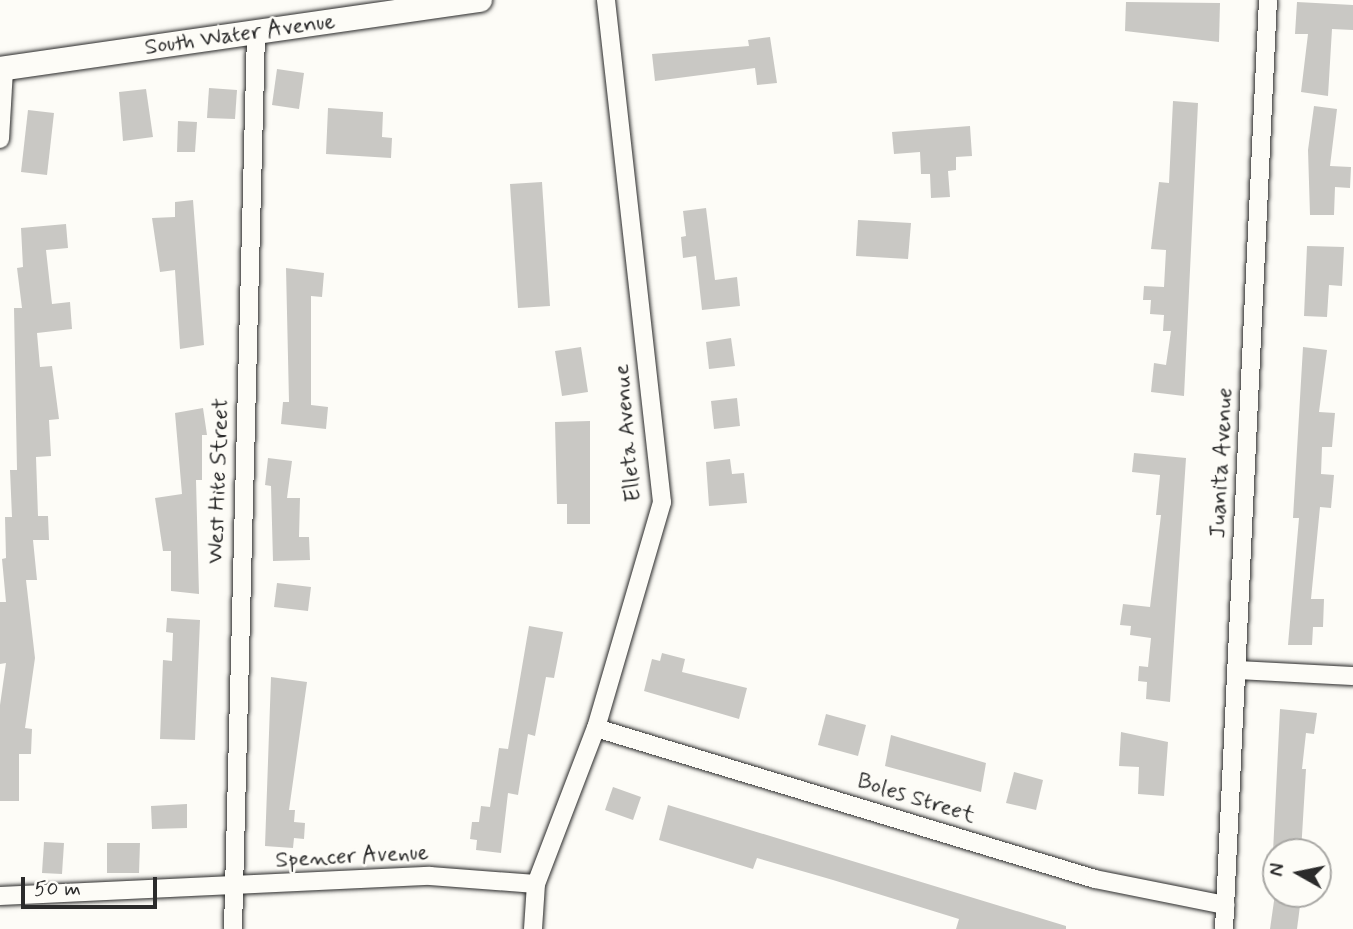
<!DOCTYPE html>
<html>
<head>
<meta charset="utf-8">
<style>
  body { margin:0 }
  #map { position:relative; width:1353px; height:929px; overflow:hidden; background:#fdfcf7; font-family:Mynerve,sans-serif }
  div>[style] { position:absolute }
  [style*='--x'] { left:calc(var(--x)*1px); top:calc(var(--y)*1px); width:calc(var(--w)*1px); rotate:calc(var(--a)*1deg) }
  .building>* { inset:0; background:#c9c8c4 }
  .roads { filter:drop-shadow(0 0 2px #2b2b2b) drop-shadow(0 0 2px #2b2b2b) }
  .minor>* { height:18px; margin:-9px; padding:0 9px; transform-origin:9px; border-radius:9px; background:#fdfcf7 }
  .secondary>* { height:24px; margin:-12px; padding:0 12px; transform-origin:12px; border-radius:12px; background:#fdfcf7 }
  span { translate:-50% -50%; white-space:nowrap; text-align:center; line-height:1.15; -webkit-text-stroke:5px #fdfcf7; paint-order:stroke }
  .street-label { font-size:23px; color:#2b2b2b }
  .north { position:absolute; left:1262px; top:838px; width:70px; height:70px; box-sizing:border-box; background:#fdfcf7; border:2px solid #a9a8a5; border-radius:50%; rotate:279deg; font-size:19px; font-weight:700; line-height:28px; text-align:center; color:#2b2b2b }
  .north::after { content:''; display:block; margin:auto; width:24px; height:32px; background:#2b2b2b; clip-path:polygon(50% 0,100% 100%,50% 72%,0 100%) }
  .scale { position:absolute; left:21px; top:877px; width:136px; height:32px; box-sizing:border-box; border:4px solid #2b2b2b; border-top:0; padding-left:9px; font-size:21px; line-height:24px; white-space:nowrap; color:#2b2b2b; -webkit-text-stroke:5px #fdfcf7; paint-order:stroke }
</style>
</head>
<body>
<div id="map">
  <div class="building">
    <i style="clip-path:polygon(1126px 2px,1220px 3px,1219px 42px,1125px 31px)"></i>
    <i style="clip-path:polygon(1297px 2px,1353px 5px,1353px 30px,1332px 29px,1328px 96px,1301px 92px,1308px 34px,1295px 34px)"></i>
    <i style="clip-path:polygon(770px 37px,777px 83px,757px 85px,755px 68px,655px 81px,652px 54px,749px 46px,748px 40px)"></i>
    <i style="clip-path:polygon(277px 69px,304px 73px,299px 109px,272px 105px)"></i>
    <i style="clip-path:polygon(209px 88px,237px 90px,235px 119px,207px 118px)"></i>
    <i style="clip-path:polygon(146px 89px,153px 137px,123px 141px,119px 92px)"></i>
    <i style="clip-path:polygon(1173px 101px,1198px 103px,1184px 396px,1151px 392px,1154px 363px,1166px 365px,1171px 331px,1163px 331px,1164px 315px,1150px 314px,1151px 300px,1143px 300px,1144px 286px,1164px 287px,1166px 250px,1151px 249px,1159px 182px,1169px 183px)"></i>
    <i style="clip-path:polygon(1314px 106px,1337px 109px,1330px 166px,1351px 167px,1350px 188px,1335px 187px,1334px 215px,1310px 215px,1308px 150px)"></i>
    <i style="clip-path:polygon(328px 108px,383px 112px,382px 137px,392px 138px,391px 158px,326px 154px)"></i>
    <i style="clip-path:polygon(28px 110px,54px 113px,47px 175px,21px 172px)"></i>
    <i style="clip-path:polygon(178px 121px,197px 122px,195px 152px,177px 152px)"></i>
    <i style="clip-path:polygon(970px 126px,972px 156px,956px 157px,956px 170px,948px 171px,950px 197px,931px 198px,930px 174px,921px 174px,920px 152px,894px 154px,892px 132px)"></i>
    <i style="clip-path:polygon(542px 182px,550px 306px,518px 308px,510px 184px)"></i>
    <i style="clip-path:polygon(193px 200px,204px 345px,180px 349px,175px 270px,160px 272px,152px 218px,175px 217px,175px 202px)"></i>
    <i style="clip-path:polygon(706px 208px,715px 280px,737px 277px,740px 306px,702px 310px,696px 256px,683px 258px,681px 237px,686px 236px,683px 211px)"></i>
    <i style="clip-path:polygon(858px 220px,911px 223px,908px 259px,856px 256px)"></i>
    <i style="clip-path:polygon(66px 224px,68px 248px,46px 250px,52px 304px,70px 302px,72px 329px,37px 333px,40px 367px,52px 366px,59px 419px,49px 420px,51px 456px,36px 457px,38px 516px,48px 516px,49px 540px,33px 540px,37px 580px,26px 580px,35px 658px,25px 728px,32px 729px,31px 754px,19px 754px,19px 801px,0 801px,0 705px,6px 663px,0 664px,0 602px,6px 602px,2px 559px,6px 558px,5px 517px,12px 517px,10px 470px,17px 470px,14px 308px,22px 308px,17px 268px,23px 267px,21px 228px)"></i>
    <i style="clip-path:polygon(1307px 246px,1344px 247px,1342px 286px,1329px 285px,1327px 317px,1304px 316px)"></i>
    <i style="clip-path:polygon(286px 268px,324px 273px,322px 297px,311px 296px,311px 405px,328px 407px,326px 429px,281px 424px,283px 402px,289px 402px)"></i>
    <i style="clip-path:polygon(731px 338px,735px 366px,709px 369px,706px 342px)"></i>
    <i style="clip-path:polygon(581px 347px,588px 392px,562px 396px,555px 351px)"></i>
    <i style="clip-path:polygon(1303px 347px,1327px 350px,1319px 412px,1335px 413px,1332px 447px,1322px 447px,1321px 474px,1334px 475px,1331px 508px,1320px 507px,1311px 599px,1324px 599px,1323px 627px,1313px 627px,1312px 645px,1288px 645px,1299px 518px,1293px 518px)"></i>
    <i style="clip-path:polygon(737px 398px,740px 426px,714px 429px,711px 401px)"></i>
    <i style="clip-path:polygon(203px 408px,207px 435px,202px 435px,202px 480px,196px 480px,199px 594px,171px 591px,171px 551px,163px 551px,155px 498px,182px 494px,175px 413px)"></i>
    <i style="clip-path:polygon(590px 421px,590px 524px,567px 524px,567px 504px,557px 504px,555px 422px)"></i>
    <i style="clip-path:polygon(1134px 453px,1186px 458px,1170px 702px,1146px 699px,1147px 682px,1138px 681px,1139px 666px,1148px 667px,1151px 638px,1130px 635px,1131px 626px,1120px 625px,1123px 604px,1150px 607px,1161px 515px,1156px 515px,1160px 475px,1132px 472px)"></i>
    <i style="clip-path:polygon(268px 458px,292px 461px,287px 498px,300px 498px,299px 537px,309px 537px,310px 560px,273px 561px,271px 486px,265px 485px)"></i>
    <i style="clip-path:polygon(730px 459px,732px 474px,744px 473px,747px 503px,709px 506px,706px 462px)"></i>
    <i style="clip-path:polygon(277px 583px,311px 587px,308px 611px,274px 607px)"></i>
    <i style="clip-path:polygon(167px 618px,200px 620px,195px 740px,160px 739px,163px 660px,172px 661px,173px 633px,166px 632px)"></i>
    <i style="clip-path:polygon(529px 626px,563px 632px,554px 678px,546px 677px,535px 736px,528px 734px,518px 795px,508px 793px,501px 853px,476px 850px,477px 840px,470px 839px,472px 822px,479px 822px,481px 806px,490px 807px,499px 748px,508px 749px)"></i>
    <i style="clip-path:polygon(662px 653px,685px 659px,682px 672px,747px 688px,739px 719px,644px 691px,652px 659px,660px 661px)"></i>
    <i style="clip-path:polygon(271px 677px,307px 682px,289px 810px,295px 810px,294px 822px,305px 823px,304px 839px,294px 838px,293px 848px,265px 846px)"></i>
    <i style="clip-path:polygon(1280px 709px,1317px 713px,1314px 734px,1306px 733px,1302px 769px,1306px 769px,1301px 852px,1273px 852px)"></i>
    <i style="clip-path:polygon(826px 714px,866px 725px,858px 756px,818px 745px)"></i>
    <i style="clip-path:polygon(1121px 732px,1168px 742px,1164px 796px,1138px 794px,1139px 767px,1119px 766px)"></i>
    <i style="clip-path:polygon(891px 735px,986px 763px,981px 792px,885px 766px)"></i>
    <i style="clip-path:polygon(1014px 772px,1043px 780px,1036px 810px,1006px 803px)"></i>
    <i style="clip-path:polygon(613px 787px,641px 797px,633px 820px,605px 810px)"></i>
    <i style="clip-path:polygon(187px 804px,187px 828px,152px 829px,151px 806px)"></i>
    <i style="clip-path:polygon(668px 805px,1066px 926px,1066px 929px,956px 929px,959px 919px,833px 880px,757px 858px,753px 869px,659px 840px)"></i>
    <i style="clip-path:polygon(44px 842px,64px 843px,62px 874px,42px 873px)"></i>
    <i style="clip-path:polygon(107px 843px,140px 843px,139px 873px,107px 873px)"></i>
    <i style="clip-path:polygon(1275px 894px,1301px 898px,1297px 929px,1270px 929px)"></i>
  </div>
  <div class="roads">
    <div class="minor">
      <i style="--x:0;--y:139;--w:70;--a:-86.7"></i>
      <i style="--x:1237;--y:670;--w:116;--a:3"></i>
      <i style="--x:596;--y:728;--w:521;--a:16.84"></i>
      <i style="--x:1095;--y:879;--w:133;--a:11.3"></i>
      <i style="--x:0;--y:896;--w:430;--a:-2.7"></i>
      <i style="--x:430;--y:876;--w:106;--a:4.3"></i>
      <i style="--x:233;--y:929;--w:895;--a:-88.53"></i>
      <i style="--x:533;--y:929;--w:45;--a:-86.2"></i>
      <i style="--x:536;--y:884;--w:167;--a:-69"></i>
      <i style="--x:596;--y:728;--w:235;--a:-73.7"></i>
      <i style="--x:662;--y:502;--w:505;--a:-96.37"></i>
      <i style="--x:1224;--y:929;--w:930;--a:-87.29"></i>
    </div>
    <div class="secondary">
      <i style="--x:0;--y:69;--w:485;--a:-8.2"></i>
    </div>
  </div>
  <div class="street-label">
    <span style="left:240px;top:35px;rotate:-8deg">South Water Avenue</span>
    <span style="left:628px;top:433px;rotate:-95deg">Elleta Avenue</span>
    <span style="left:1222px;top:463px;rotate:-87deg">Juanita Avenue</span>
    <span style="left:219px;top:481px;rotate:-88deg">West Hite Street</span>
    <span style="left:916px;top:799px;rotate:17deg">Boles Street</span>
    <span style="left:352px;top:857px;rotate:-3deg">Spencer Avenue</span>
  </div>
  <div class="north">N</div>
  <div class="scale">50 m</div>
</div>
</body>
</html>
